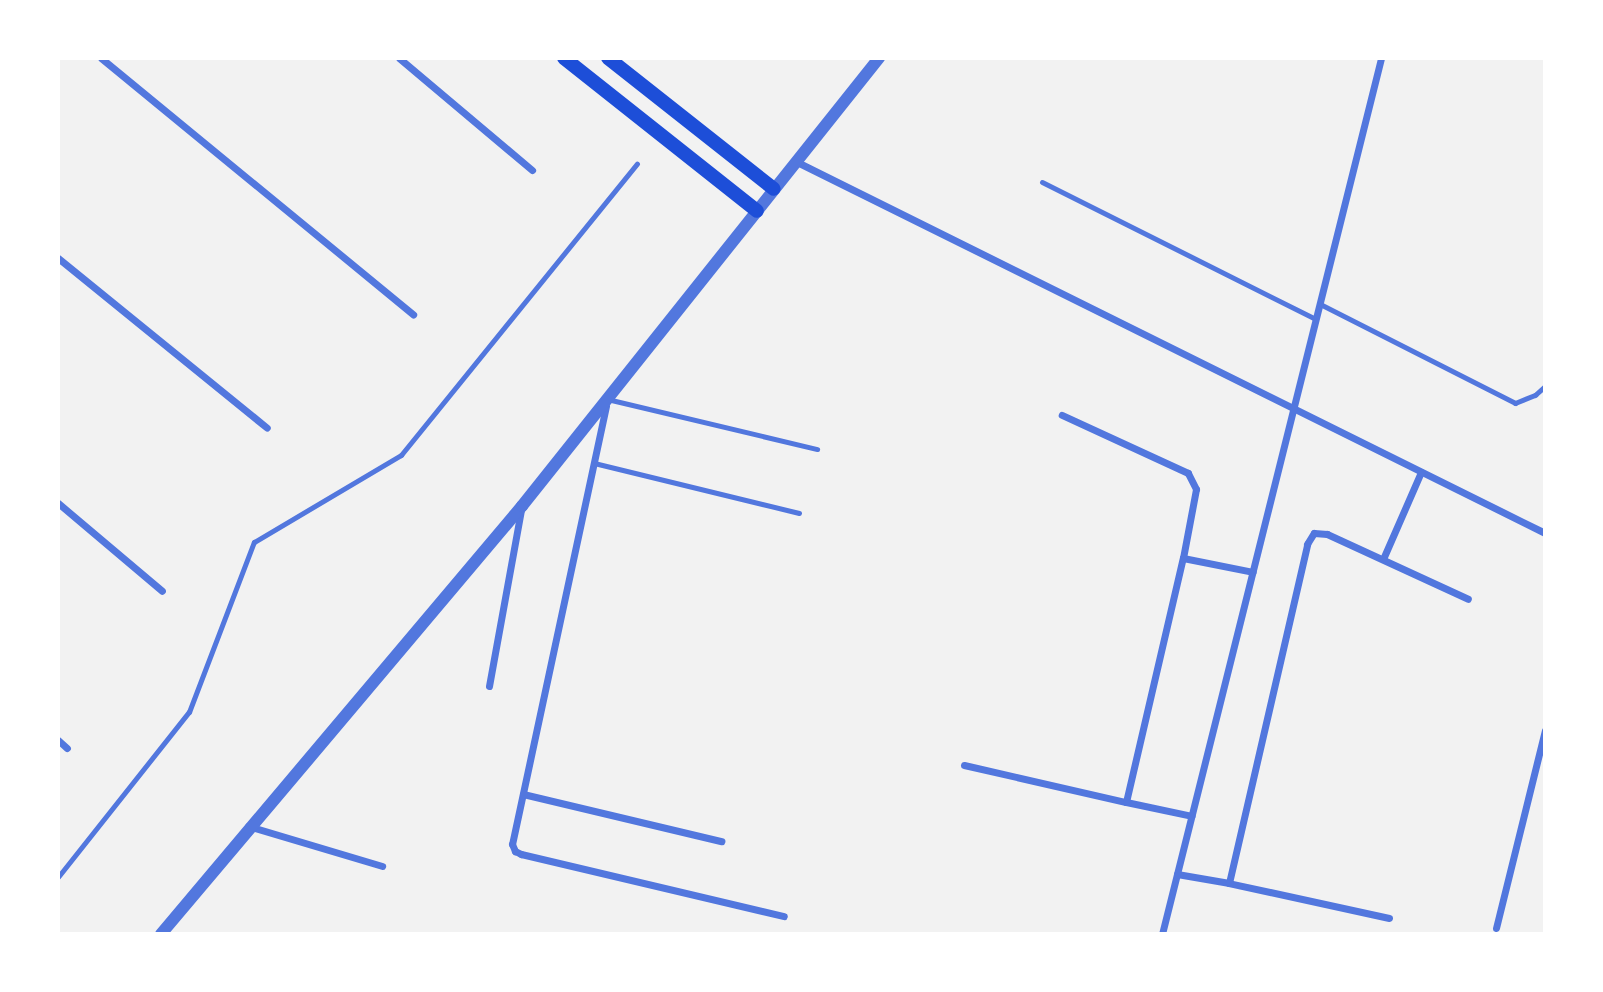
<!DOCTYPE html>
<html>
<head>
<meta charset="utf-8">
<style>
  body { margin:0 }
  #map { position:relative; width:1603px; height:992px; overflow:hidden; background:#f2f2f2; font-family:"Libre Baskerville",serif }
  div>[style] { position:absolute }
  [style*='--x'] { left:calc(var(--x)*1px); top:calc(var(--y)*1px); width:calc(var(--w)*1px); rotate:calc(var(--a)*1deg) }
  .service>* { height:5px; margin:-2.5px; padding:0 2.5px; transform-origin:2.5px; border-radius:2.5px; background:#5277de }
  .minor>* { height:7px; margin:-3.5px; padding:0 3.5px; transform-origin:3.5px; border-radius:3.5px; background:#5277de }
  .tertiary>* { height:12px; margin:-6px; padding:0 6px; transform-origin:6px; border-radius:6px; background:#5277de }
  .secondary>* { height:14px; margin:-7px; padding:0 7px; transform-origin:7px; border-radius:7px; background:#1d4ed8 }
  span { translate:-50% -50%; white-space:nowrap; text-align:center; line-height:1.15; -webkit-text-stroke:5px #fff; paint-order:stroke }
  .frame { position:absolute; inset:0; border:60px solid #fff; pointer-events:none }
</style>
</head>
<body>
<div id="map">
  <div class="service">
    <i style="--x:1042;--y:182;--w:306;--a:26.6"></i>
    <i style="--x:1320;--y:304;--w:219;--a:26.9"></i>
    <i style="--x:1515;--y:403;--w:22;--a:-22"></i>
    <i style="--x:1535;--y:395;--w:13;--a:-42"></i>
    <i style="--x:607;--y:399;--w:216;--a:13.4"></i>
    <i style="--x:594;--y:463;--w:211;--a:13.7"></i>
    <i style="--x:58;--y:877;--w:211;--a:-51.6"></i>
    <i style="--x:189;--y:712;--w:182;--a:-69.1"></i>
    <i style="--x:254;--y:542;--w:171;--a:-30.6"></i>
    <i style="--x:401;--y:455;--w:375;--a:-51"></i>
  </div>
  <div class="minor">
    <i style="--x:101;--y:58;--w:404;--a:39.4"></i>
    <i style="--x:399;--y:58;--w:174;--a:40.1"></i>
    <i style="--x:797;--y:162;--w:835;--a:26.38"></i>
    <i style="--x:58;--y:258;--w:269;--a:39.1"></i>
    <i style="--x:606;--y:406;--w:448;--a:102.1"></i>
    <i style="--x:512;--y:844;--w:8;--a:67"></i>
    <i style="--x:515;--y:851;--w:7;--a:27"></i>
    <i style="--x:521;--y:854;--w:270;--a:13.3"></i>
    <i style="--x:58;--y:503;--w:136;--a:40.2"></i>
    <i style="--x:1183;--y:558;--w:71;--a:11.3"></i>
    <i style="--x:1383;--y:559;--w:95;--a:-66.4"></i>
    <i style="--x:489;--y:686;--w:179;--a:-79.7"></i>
    <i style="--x:58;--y:740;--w:12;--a:42"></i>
    <i style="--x:964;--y:765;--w:166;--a:12.9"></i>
    <i style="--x:1126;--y:802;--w:251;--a:-76.9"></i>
    <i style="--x:1183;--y:558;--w:70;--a:-79.3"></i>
    <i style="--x:1196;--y:489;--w:18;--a:-117"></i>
    <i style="--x:1188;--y:473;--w:139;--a:-155.3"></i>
    <i style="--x:523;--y:794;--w:204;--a:13.4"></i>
    <i style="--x:1126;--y:802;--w:67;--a:12"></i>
    <i style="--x:248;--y:826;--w:140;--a:16.6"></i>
    <i style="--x:1177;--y:874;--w:53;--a:9.8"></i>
    <i style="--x:1389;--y:918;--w:164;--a:-167.7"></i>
    <i style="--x:1229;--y:883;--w:348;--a:-77"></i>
    <i style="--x:1307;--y:544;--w:13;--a:-58"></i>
    <i style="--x:1314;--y:533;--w:13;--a:4"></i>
    <i style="--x:1327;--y:534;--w:155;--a:24.7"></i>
    <i style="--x:1496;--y:928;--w:204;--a:-76.1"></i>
    <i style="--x:1162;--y:934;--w:903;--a:-75.96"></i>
  </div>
  <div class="tertiary">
    <i style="--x:161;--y:934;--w:560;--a:-49.85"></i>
    <i style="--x:522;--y:506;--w:573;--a:-51.45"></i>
  </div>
  <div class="secondary">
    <i style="--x:564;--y:58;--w:246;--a:38.4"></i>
    <i style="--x:608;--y:58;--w:211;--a:38.3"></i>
  </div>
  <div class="frame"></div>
</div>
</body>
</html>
